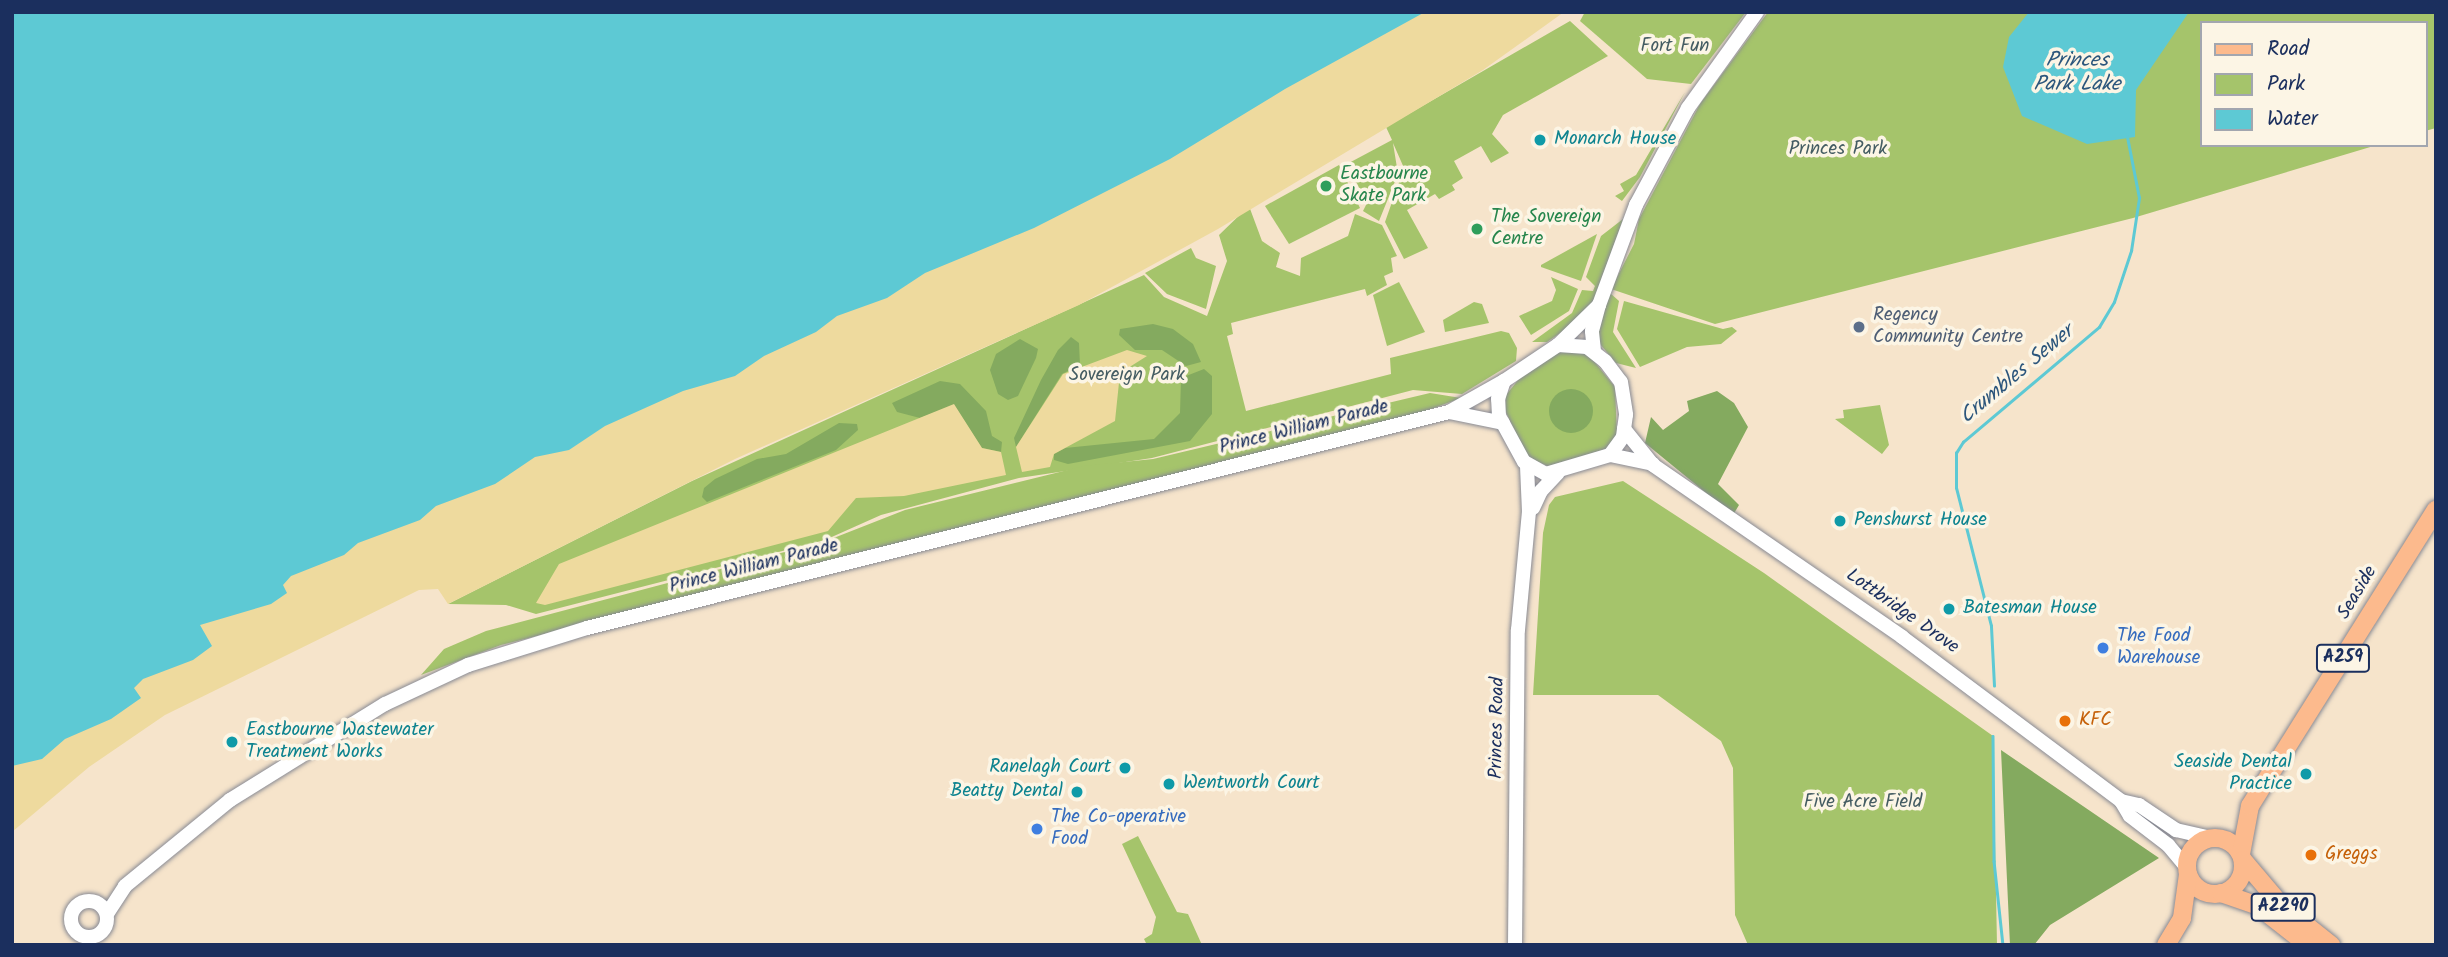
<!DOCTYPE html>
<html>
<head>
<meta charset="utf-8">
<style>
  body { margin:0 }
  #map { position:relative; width:2448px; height:957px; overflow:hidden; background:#f6e4cb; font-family:Kalam,sans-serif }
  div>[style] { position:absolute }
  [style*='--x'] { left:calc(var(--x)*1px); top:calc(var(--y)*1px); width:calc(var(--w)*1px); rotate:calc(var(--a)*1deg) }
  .green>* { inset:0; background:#a5c46b }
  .forest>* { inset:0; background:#84aa5f }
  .round { border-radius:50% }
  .sand>* { inset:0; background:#eeda9e }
  .water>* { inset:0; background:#5dc9d4 }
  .stream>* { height:2.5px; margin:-1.25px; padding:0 1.25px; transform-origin:1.25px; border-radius:1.25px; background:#5dc9d4 }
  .roads { filter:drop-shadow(0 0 2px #888a94) drop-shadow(0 0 2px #888a94) }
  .minor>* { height:14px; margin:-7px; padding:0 7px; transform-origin:7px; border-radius:7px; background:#fff }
  .minor>.ring { margin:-7px; padding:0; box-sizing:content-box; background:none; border:14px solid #fff; border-radius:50% }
  .major>* { height:18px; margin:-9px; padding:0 9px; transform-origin:9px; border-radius:9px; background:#fcba8d }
  .major>.ring { margin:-9px; padding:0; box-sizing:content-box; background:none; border:18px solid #fcba8d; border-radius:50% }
  .dots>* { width:19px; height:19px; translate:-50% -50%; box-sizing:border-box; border:4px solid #fcf5e5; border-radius:50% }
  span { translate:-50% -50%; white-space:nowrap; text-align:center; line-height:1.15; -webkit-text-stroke:7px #fcf5e5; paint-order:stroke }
  .shield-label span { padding:2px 5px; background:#fcf5e5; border:2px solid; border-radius:5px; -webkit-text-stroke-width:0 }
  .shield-label { font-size:18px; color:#1b2f5e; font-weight:700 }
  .park-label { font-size:19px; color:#445c62 }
  .culture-label { font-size:19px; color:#0d838f }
  .left { translate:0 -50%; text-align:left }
  .right { translate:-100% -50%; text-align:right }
  .leisure-label { font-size:19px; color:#27864d }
  .service-label { font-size:19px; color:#4e5e75 }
  .street-label { font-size:19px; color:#1b2f5e }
  .shop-label { font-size:19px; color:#366cbe }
  .food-label { font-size:19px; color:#c56008 }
  .water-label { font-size:21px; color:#2c567c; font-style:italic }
  .frame { position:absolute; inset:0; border:14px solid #1b2f5e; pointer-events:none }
  .legend { position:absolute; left:2200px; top:21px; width:228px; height:126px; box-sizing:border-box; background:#fcf5e5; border:2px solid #a2a6af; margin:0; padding:9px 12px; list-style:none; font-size:21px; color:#1b2f5e }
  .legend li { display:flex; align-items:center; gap:14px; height:35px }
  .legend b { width:35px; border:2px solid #a2a6af }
</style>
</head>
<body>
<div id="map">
  <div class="green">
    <i style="clip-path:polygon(1585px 12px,1746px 12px,1691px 84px,1647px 79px,1580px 21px)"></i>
    <i style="clip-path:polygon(1768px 12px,2436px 12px,2436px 128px,2425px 131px,2425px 23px,2201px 23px,2201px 145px,2377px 145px,2133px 218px,1715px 324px,1611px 289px,1634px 244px,1639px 219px,1700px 104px)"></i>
    <i style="clip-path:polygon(1570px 21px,1608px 56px,1503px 115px,1492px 134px,1509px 153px,1491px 163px,1481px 146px,1454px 161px,1463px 178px,1452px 185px,1455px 190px,1439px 199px,1435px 194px,1407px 210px,1428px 248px,1404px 259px,1385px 222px,1404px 168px,1393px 143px,1398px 174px,1379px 221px,1363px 211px,1367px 203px,1347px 164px,1392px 140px,1386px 127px)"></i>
    <i style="clip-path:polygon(1685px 92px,1640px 177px,1622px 201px,1615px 196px,1624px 191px,1620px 184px,1636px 175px)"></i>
    <i style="clip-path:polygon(1339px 165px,1360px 208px,1289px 244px,1265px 206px)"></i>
    <i style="clip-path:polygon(1249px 206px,1262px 241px,1280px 253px,1276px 267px,1300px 276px,1301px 258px,1348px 236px,1355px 214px,1382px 225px,1397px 256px,1391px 258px,1393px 272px,1384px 276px,1387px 285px,1367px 296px,1365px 289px,1231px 323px,1233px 334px,1227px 336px,1246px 411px,1391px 374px,1390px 358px,1501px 331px,1509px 333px,1517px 348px,1516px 361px,1462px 394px,1413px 390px,1152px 458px,1019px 478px,881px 515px,825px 540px,536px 614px,506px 605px,448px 604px,692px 481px,1144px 275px,1164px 297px,1207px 316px,1227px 261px,1219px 235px)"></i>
    <i style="clip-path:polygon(1623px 219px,1594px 301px,1582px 318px,1547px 342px,1532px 342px,1572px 313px,1582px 290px,1593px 291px,1595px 286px,1586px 277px,1601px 236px)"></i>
    <i style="clip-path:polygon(1597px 234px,1581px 281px,1541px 267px,1541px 265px)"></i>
    <i style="clip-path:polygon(1191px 248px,1196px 258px,1216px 266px,1206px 309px,1167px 294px,1145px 273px)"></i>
    <i style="clip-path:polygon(1551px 277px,1578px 289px,1569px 311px,1531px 335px,1519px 316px,1552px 301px,1556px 290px)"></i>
    <i style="clip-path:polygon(1399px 282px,1425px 332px,1387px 346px,1373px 295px)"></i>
    <i style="clip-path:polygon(1610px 293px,1619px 301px,1613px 332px,1636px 368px,1616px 363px,1600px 344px,1597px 332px)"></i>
    <i style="clip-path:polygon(1624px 301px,1723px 329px,1732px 327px,1737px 331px,1721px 344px,1687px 347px,1640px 367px,1617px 329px)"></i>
    <i style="clip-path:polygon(1474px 302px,1482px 304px,1489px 323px,1445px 332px,1443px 320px)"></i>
    <i style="clip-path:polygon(1563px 350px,1589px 355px,1615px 387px,1617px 435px,1609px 448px,1550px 467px,1527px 457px,1505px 410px,1506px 395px,1523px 374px)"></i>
    <i style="clip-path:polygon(1430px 393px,1461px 398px,1423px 412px,501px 645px,421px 675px,444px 649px,486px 631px,826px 541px,905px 510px,1084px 466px,1153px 459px)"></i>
    <i style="clip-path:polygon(1880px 405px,1889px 445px,1882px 454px,1835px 419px,1844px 418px,1843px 410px)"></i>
    <i style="clip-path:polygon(1623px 481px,1764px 573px,1993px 736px,1997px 945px,1748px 945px,1735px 915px,1733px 768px,1721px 741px,1658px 695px,1533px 695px,1543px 533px,1549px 505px,1555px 497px)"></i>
    <i style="clip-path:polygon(1138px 836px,1177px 912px,1188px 914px,1202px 945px,1147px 945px,1144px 939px,1152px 934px,1156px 917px,1122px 844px)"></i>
  </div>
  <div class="forest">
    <i style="clip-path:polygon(1153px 324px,1173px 329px,1193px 344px,1201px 362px,1186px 366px,1162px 350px,1135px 350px,1119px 335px,1120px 329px)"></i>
    <i style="clip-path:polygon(1071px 337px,1079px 343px,1080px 365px,1062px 374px,1016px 447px,1014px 438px,1041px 380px,1058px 350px)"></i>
    <i style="clip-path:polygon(1020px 339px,1038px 349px,1036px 358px,1018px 396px,1008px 400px,998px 394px,990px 370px,996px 354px)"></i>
    <i style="clip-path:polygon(1204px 369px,1212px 376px,1212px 414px,1190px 441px,1068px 464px,1054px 460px,1054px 454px,1065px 448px,1154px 439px,1180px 413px,1181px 378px)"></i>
    <i style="clip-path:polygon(940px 381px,960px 384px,986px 411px,992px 436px,1002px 442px,1001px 452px,982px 448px,954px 405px,920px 418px,897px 412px,892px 403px)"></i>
    <i class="round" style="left:1549px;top:389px;width:44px;height:44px"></i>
    <i style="clip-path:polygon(1717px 391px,1734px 403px,1748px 427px,1718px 484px,1739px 505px,1733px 515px,1645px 443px,1651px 417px,1663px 430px,1689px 411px,1687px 401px)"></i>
    <i style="clip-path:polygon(839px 423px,857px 424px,858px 430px,836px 450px,707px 502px,702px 497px,704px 488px,715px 479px,757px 459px,786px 454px)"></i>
    <i style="clip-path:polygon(2001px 750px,2159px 858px,2050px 925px,2034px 945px,2010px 945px)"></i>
  </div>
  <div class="sand">
    <i style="clip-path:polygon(1317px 12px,1564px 12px,1483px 70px,1218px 229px,1079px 305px,735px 459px,448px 604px,438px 589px,419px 590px,165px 715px,89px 767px,12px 832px,12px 668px)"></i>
    <i style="clip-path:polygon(1127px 350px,1147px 356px,1120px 373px,1115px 421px,1054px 454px,1050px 467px,1022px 472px,1016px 447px,1063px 374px)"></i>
    <i style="clip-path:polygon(954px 404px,982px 448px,1001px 452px,1006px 475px,904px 496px,856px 498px,828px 531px,545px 605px,536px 603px,559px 564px)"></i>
  </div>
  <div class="water">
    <i style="clip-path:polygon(12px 12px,1425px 12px,1285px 89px,1170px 159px,1034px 228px,925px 273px,887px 298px,837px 316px,816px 332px,764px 356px,735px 376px,683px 391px,605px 426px,569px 450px,535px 457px,495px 484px,436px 506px,420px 520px,358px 543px,344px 555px,291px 576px,283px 585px,287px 593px,271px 604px,200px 625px,212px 646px,193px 660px,143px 679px,134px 688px,141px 698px,111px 719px,65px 739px,42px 759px,12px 766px)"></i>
    <i style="clip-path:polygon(2029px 12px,2189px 12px,2136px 90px,2135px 137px,2087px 144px,2022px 116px,2003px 67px,2009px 37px)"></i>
  </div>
  <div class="stream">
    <i style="--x:1994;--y:686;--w:60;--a:-92.9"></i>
    <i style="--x:1991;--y:626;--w:142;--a:-104.2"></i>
    <i style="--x:1956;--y:488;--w:35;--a:-90"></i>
    <i style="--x:1956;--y:453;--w:13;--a:-58"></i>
    <i style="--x:1963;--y:442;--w:178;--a:-40.2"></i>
    <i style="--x:2099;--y:327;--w:29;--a:-59"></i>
    <i style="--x:2114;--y:302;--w:54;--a:-71.6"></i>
    <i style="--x:2131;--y:251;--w:54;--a:-81.4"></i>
    <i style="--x:2139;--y:198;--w:62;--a:-101.1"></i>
    <i style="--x:1993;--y:736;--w:125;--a:89.5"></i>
    <i style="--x:1994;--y:861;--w:84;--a:83.9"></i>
  </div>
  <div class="roads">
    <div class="minor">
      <i style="--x:1558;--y:345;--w:29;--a:4"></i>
      <i style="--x:1587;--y:347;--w:23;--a:38"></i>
      <i style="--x:1605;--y:361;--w:26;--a:53"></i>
      <i style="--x:1621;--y:382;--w:33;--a:81"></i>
      <i style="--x:1626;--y:415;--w:22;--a:98"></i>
      <i style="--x:1623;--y:437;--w:22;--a:126"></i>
      <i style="--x:1610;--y:455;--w:67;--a:163.5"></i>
      <i style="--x:1546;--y:474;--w:25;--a:-151"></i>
      <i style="--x:1524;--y:462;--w:52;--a:-118.5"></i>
      <i style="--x:1499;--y:416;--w:17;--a:-93"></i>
      <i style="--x:1498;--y:399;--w:19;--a:-72"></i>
      <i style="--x:1504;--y:381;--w:65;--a:-33.7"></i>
      <i style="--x:1558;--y:345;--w:57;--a:-44.3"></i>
      <i style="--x:1594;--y:351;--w:20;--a:-96"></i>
      <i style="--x:1592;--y:331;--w:27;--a:-75"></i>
      <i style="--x:1599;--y:305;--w:107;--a:-69.7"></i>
      <i style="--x:1636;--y:205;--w:110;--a:-61.8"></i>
      <i style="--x:1688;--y:108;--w:118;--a:-54.3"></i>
      <i style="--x:1449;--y:412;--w:55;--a:11.5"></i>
      <i style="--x:1624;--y:429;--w:46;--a:51.1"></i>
      <i style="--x:1653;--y:465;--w:303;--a:34.6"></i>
      <i style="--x:1902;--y:637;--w:274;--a:36.8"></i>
      <i style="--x:2121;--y:801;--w:17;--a:59"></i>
      <i style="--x:2130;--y:816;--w:48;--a:37.3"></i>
      <i style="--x:2168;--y:845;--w:30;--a:50"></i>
      <i style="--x:1610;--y:455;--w:44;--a:11.8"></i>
      <i style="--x:1533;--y:508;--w:19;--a:-65"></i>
      <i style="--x:1541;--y:491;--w:25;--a:-47"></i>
      <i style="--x:2121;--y:801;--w:18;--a:13"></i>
      <i style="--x:2139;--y:805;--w:45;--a:34"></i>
      <i style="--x:2176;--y:830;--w:35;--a:13"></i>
      <i class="ring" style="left:71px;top:901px;width:22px;height:22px"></i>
      <i style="--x:107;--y:914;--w:33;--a:-57"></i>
      <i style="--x:125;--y:886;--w:136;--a:-39.3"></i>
      <i style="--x:230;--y:800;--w:182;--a:-31.8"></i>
      <i style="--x:385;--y:704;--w:92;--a:-25.2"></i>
      <i style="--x:468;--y:665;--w:125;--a:-17.3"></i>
      <i style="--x:587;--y:628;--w:889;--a:-14.07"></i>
      <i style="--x:1449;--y:412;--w:63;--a:-29.4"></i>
      <i style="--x:1515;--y:945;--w:315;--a:-89.5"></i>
      <i style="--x:1518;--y:630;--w:119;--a:-84.7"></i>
      <i style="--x:1529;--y:512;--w:46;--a:-92.5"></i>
    </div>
    <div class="major">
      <i class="ring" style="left:2187px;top:838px;width:38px;height:38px"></i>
      <i style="--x:2241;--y:854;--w:49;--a:-79.4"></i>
      <i style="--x:2250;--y:806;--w:350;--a:-57.9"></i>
      <i style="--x:2243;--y:860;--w:60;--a:49.7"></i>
      <i style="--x:2282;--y:906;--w:63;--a:38.5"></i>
      <i style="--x:2221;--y:893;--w:39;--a:19"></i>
      <i style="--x:2258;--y:906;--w:63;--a:38"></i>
      <i style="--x:2166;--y:945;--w:31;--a:-59"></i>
      <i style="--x:2182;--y:918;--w:44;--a:-82.2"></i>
    </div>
  </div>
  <div class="dots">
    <i style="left:1540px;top:140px;background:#0f9aa8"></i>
    <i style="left:1326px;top:186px;background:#2e9e5b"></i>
    <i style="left:1477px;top:229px;background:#2e9e5b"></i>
    <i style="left:1859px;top:327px;background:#5c6f8a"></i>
    <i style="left:1840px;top:521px;background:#0f9aa8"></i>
    <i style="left:1949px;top:609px;background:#0f9aa8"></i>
    <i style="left:2103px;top:648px;background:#3f7fe0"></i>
    <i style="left:2065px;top:721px;background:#e8710a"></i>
    <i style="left:232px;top:742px;background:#0f9aa8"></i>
    <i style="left:1125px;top:768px;background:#0f9aa8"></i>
    <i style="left:2306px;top:774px;background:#0f9aa8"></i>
    <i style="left:1169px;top:784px;background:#0f9aa8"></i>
    <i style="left:1077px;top:792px;background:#0f9aa8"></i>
    <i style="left:1037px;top:829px;background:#3f7fe0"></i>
    <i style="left:2311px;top:855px;background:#e8710a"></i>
  </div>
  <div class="shield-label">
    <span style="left:2343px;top:658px">A259</span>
    <span style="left:2283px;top:907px">A2290</span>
  </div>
  <div class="park-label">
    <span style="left:1675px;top:47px">Fort Fun</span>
    <span style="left:1838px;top:150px">Princes Park</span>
    <span style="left:1127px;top:376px">Sovereign Park</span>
    <span style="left:1863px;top:803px">Five Acre Field</span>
  </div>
  <div class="culture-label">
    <span class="left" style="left:1554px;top:140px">Monarch House</span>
    <span class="left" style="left:1854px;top:521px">Penshurst House</span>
    <span class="left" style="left:1963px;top:609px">Batesman House</span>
    <span class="left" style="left:246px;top:742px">Eastbourne Wastewater<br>Treatment Works</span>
    <span class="right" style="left:2292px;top:774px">Seaside Dental<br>Practice</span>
    <span class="right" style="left:1111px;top:768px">Ranelagh Court</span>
    <span class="left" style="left:1183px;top:784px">Wentworth Court</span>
    <span class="right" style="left:1063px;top:792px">Beatty Dental</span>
  </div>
  <div class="leisure-label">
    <span class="left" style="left:1340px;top:186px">Eastbourne<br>Skate Park</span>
    <span class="left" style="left:1491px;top:229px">The Sovereign<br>Centre</span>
  </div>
  <div class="service-label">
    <span class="left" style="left:1873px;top:327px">Regency<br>Community Centre</span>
  </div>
  <div class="street-label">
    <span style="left:1304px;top:428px;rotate:-14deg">Prince William Parade</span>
    <span style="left:754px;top:567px;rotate:-14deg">Prince William Parade</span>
    <span style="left:2358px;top:593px;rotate:-59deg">Seaside</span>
    <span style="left:1902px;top:612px;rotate:35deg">Lottbridge Drove</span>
    <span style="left:1498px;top:728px;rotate:-89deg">Princes Road</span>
  </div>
  <div class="shop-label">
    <span class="left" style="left:2117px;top:648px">The Food<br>Warehouse</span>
    <span class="left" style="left:1051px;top:829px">The Co-operative<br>Food</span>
  </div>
  <div class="food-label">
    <span class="left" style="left:2079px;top:721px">KFC</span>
    <span class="left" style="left:2325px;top:855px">Greggs</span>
  </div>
  <div class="water-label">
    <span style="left:2077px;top:73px">Princes<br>Park Lake</span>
    <span style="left:2017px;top:375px;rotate:-40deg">Crumbles Sewer</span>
  </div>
  <div class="frame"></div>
  <ul class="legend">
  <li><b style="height:9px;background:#fcba8d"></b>Road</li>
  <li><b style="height:19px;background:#a5c46b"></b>Park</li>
  <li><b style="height:19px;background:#5dc9d4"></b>Water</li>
  </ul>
</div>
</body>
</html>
